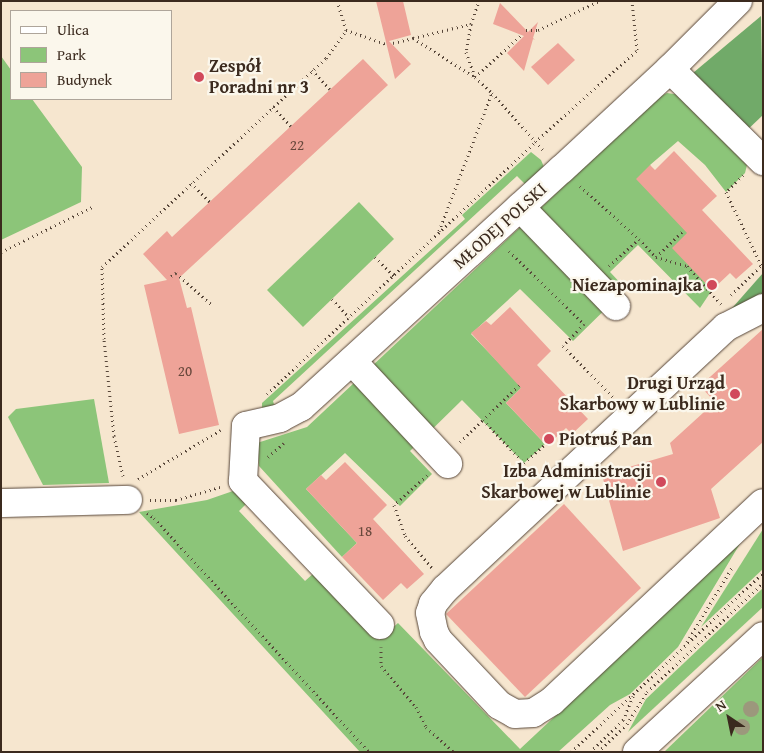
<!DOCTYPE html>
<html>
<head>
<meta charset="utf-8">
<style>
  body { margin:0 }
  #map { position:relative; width:764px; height:753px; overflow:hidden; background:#f6e6cf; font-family:"Gentium Book Plus",serif }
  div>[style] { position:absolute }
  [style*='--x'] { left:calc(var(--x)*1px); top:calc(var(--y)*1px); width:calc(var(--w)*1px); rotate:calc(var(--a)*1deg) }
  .green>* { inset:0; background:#8cc579 }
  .forest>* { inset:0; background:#71aa69 }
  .building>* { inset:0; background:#eea398 }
  .path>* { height:3px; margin-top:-1.5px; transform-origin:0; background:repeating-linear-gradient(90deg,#574639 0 1px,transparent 0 5px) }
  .roads { filter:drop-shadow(0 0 1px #574639) drop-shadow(0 0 1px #574639) }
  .minor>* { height:28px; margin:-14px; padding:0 14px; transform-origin:14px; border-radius:14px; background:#fff }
  .major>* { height:28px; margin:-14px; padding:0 14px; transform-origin:14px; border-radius:14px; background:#fff }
  .trees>* { width:16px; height:16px; margin:-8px; border-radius:50%; background:#9c987c }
  .dots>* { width:14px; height:14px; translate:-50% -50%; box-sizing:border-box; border:2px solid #fbf7ec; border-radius:50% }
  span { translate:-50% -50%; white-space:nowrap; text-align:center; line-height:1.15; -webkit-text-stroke:4.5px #fbf7ec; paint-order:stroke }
  .number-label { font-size:15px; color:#68483c }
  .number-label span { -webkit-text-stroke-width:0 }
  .poi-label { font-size:18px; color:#3b2a1e; font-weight:700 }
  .left { translate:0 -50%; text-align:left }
  .right { translate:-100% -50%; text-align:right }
  .street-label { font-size:18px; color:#3b2a1e }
  .frame { position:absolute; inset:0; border:2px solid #3b2a1e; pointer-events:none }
  .legend { position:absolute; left:10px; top:10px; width:162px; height:90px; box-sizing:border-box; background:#fbf7ec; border:1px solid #aea59a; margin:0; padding:6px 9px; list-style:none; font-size:15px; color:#3b2a1e }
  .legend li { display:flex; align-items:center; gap:10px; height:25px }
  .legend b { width:25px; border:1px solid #aea59a }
  .north { position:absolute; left:704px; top:693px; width:50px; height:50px; -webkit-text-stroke:4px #fbf7ec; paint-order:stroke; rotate:326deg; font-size:14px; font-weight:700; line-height:20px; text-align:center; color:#3b2a1e }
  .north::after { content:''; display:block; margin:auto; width:18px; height:22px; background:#3b2a1e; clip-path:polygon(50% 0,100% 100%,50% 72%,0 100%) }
</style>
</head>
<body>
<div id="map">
  <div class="green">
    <i style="clip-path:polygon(1px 56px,11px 70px,11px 99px,32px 99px,82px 167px,81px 202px,1px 240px)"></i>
    <i style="clip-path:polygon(667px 93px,681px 95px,747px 165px,745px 173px,726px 192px,705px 165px,678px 141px,650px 165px,688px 233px,712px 290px,700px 308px,638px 245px,610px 272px,626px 289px,573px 341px,520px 289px,471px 334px,522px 387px,506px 403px,545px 444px,524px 463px,462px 400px,410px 451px,432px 474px,400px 506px,345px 453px,306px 489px,357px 543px,342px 557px,259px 466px,257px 443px,307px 427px,659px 97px)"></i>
    <i style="clip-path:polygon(531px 152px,541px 160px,544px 167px,527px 186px,517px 176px,273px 401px,276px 411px,262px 410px,262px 403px,465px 219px,462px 215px)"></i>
    <i style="clip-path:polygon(359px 202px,394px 239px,303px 327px,267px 290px)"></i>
    <i style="clip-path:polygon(94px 399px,109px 483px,43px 485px,8px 417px,16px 409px)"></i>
    <i style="clip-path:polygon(233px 491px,249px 501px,239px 511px,305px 581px,315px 572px,379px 640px,398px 623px,520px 749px,741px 542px,678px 647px,630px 694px,610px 705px,558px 752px,360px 752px,139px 512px,207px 500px)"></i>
    <i style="clip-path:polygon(763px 529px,763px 569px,701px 627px)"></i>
    <i style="clip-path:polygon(763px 588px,763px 607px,628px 732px,646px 699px)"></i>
    <i style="clip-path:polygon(763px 657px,763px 752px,664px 752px)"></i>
  </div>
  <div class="forest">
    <i style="clip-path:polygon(761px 16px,763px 115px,743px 134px,687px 78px)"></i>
    <i style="clip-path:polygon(763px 273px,763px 297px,726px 315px)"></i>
  </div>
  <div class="building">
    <i style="clip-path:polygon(376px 1px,403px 1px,411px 35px,389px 41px,411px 64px,395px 79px)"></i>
    <i style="clip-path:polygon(500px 3px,528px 32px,538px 22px,533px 38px,535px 40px,533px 39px,524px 71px,507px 53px,524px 36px,493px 24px)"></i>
    <i style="clip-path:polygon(558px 43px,575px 60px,548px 85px,531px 67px)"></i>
    <i style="clip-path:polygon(363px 59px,388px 85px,179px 278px,187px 308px,191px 307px,219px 425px,179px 434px,144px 285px,167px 280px,143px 254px,167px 231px,172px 237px)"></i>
    <i style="clip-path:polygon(674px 151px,717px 196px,702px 210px,753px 264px,736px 279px,730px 273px,712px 290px,672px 248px,687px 233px,636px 179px,650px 165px,655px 170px)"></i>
    <i style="clip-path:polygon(510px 307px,551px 351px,537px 365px,588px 419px,572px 434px,566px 428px,547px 446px,506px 403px,521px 388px,471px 333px,486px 321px,491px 325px)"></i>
    <i style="clip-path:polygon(763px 329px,763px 442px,711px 489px,720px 518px,623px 551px,602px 475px,673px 454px,670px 443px,715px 402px,700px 386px)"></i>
    <i style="clip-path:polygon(345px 462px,387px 505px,373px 519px,424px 574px,407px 589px,401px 583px,383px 600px,342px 557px,357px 543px,306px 489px,321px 475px,326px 480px)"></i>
    <i style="clip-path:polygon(564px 504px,641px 588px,525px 697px,446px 614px)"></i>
  </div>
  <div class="path">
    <i style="--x:471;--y:24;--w:24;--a:-71"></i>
    <i style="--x:346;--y:30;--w:42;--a:19.3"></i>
    <i style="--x:526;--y:30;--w:12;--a:0"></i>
    <i style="--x:538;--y:30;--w:68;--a:-25.4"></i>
    <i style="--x:413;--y:38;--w:60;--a:-13.6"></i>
    <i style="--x:471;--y:24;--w:28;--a:100"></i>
    <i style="--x:466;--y:52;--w:27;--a:70"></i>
    <i style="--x:475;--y:77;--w:61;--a:-42.3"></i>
    <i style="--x:393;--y:43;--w:21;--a:-14"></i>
    <i style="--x:413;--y:38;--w:73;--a:32.2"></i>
    <i style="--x:475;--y:77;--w:23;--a:43"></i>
    <i style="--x:312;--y:70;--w:26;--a:47"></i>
    <i style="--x:273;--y:107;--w:26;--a:47"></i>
    <i style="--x:743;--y:175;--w:24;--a:135"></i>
    <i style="--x:726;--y:192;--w:85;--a:64.3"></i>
    <i style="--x:191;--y:183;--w:27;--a:45"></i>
    <i style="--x:580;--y:186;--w:79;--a:41.9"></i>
    <i style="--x:439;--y:231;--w:148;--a:-69"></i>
    <i style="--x:492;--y:93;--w:79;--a:48.1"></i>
    <i style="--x:509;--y:251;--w:105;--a:44.2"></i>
    <i style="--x:584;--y:324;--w:30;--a:134"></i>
    <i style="--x:563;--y:346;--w:74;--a:45.5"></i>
    <i style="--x:1;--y:252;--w:102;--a:-26.3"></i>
    <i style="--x:375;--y:257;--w:27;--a:45"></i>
    <i style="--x:656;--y:257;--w:39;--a:-44"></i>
    <i style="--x:609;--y:266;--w:40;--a:-42"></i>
    <i style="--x:639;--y:239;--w:25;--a:47"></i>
    <i style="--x:656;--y:257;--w:32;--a:16"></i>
    <i style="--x:687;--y:266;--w:51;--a:48.2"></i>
    <i style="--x:171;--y:276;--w:6;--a:-31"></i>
    <i style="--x:176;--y:273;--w:48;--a:41.6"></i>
    <i style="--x:731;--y:295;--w:45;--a:-44.1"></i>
    <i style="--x:332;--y:299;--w:25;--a:47"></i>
    <i style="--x:519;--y:385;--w:50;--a:135.8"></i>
    <i style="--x:483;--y:420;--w:59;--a:46.4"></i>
    <i style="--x:524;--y:463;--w:28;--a:-42"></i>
    <i style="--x:267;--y:394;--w:368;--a:-43.2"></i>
    <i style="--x:535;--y:142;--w:137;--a:-42"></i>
    <i style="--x:637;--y:50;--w:49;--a:-95.8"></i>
    <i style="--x:460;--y:442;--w:32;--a:-44"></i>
    <i style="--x:268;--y:457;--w:21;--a:-41"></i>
    <i style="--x:427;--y:475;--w:45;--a:137.7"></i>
    <i style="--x:394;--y:505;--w:33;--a:70"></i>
    <i style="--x:405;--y:536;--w:43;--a:49.7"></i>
    <i style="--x:123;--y:476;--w:41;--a:-102.7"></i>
    <i style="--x:114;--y:436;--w:98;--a:-95.9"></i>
    <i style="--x:104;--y:339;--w:72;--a:-91.6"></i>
    <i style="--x:102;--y:267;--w:306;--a:-43"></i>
    <i style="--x:326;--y:58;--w:34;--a:-54"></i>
    <i style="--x:346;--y:30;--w:30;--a:-107"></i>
    <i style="--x:138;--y:479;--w:96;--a:-30.6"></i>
    <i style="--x:150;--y:500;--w:26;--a:0"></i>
    <i style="--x:176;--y:500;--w:46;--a:-16.5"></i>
    <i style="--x:147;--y:513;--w:9;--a:36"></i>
    <i style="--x:154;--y:518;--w:318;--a:47.4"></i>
    <i style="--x:687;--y:642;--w:89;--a:-58.8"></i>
    <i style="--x:381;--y:647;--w:19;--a:90"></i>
    <i style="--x:381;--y:666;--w:54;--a:49.5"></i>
    <i style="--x:416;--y:707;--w:22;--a:63"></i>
    <i style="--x:426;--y:727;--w:38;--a:42"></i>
    <i style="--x:571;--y:752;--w:262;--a:-43"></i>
    <i style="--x:590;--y:752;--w:46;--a:-44.1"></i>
    <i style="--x:623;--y:720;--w:26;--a:-67"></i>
    <i style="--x:598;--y:752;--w:40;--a:-44"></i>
    <i style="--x:627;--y:724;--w:38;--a:-58"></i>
    <i style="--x:647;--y:692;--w:159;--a:-43.2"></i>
  </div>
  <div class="roads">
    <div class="minor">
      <i style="--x:670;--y:69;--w:131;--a:44.7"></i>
      <i style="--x:520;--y:207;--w:138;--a:45.9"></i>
      <i style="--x:763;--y:308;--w:42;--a:152.8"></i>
      <i style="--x:726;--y:327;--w:384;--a:137"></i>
      <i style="--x:445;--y:589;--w:19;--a:129"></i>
      <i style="--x:433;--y:604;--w:9;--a:108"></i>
      <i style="--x:430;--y:613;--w:19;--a:78"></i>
      <i style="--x:434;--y:632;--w:9;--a:63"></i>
      <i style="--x:438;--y:640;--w:89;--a:46.8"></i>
      <i style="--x:499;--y:705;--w:18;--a:29"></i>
      <i style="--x:515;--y:714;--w:18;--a:-3"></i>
      <i style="--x:533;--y:713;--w:22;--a:-32"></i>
      <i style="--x:552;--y:701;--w:289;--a:-43.2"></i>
      <i style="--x:352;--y:361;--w:141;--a:47"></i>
      <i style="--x:1;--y:503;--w:127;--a:-1.4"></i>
      <i style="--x:380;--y:625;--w:199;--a:-133.6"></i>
      <i style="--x:243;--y:481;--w:55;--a:-86.9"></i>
      <i style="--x:246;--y:426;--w:35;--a:-13"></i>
      <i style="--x:280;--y:418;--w:24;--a:-28"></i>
      <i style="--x:301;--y:407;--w:353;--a:-42.4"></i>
      <i style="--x:562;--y:169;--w:147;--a:-42.8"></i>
      <i style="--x:670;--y:69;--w:96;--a:-45"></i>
    </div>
    <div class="major">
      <i style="--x:637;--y:752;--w:171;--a:-42.6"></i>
    </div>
  </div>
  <div class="trees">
    <i style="left:751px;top:709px"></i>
    <i style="left:742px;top:727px"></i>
  </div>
  <div class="dots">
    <i style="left:199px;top:77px;background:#d1495b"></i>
    <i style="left:712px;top:285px;background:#d1495b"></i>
    <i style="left:735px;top:394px;background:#d1495b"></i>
    <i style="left:549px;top:439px;background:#d1495b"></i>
    <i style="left:661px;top:482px;background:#d1495b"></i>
  </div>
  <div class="number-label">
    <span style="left:297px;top:145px">22</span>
    <span style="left:185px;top:371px">20</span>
    <span style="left:365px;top:531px">18</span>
  </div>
  <div class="poi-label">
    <span class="left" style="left:209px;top:77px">Zespół<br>Poradni nr 3</span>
    <span class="right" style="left:702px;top:285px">Niezapominajka</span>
    <span class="right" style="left:725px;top:394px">Drugi Urząd<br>Skarbowy w Lublinie</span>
    <span class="left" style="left:559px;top:439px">Piotruś Pan</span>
    <span class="right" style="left:651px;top:482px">Izba Administracji<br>Skarbowej w Lublinie</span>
  </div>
  <div class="street-label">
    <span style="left:500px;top:226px;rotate:-42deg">MŁODEJ POLSKI</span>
  </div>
  <div class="frame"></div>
  <ul class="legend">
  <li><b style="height:6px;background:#fff"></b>Ulica</li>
  <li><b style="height:14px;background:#8cc579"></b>Park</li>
  <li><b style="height:14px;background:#eea398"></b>Budynek</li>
  </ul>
  <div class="north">N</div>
</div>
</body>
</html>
